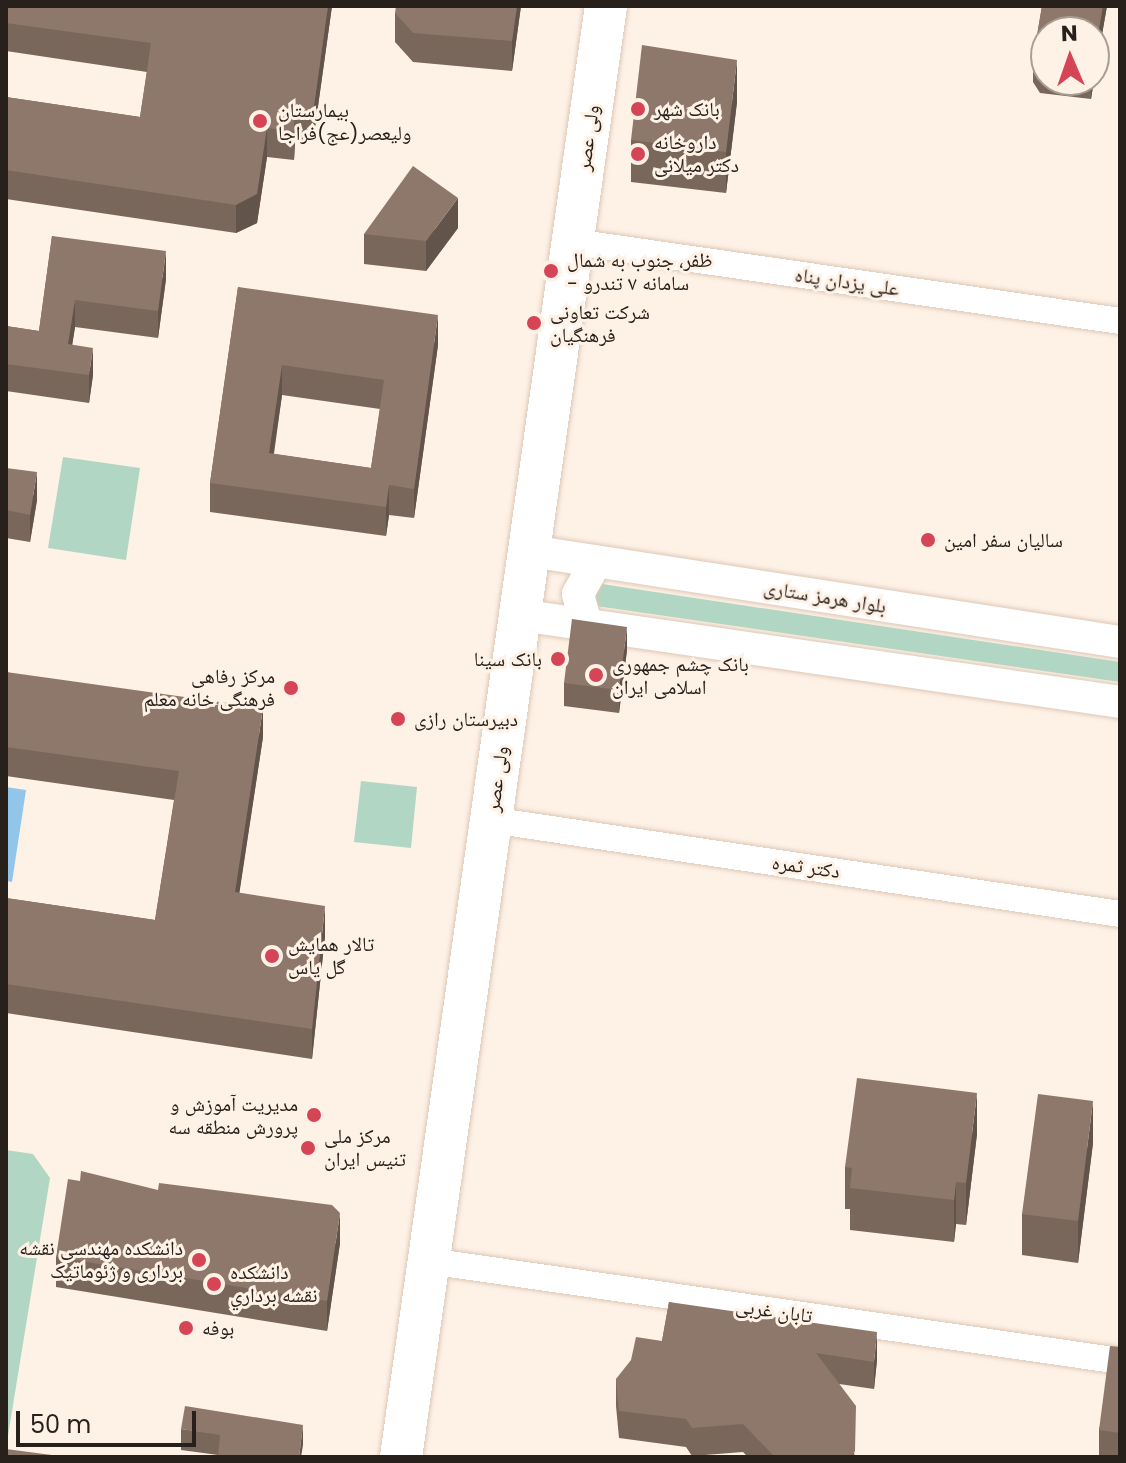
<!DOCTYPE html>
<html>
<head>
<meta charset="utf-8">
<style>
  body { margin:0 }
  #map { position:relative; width:1126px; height:1463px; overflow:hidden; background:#fef1e6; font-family:Poppins,"Noto Naskh Arabic",sans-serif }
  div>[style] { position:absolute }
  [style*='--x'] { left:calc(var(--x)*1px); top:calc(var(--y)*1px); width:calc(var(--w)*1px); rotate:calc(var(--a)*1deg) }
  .green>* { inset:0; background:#b1d7c4 }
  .water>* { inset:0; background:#91c6ea }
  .roads { filter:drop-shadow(0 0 2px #dcc8b6) drop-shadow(0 0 2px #dcc8b6) }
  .minor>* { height:26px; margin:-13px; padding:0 13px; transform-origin:13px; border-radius:13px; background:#fff }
  .tertiary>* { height:32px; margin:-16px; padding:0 16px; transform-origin:16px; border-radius:16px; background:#fff }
  .primary>* { height:42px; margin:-21px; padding:0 21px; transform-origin:21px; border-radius:21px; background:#fff }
  .wall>* { inset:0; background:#7a675c }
  .shaded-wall>* { inset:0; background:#63544b }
  .building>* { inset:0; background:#8e786b }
  .dots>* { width:22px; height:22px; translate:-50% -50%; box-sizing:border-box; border:4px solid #fef1e6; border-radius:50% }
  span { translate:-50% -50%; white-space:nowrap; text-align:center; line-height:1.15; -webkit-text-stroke:6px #fef1e6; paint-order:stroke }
  .poi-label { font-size:20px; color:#28201a }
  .left { translate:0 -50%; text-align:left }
  .right { translate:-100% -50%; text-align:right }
  .street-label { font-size:20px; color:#28201a }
  .frame { position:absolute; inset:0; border:8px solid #28201a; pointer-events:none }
  .north { position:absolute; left:1030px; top:16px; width:80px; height:80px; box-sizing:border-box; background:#fef1e6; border:2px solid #a89d94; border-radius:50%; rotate:358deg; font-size:22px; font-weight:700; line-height:32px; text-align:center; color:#28201a }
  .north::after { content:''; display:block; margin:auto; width:28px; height:36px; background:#d64556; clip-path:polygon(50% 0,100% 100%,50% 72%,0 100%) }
  .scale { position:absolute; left:16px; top:1411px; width:180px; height:36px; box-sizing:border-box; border:4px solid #28201a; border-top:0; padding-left:10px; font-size:24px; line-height:28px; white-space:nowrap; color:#28201a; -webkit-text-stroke:6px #fef1e6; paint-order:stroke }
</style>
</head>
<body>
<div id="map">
  <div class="green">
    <i style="clip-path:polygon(63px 457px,140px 468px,126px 560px,48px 548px)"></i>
    <i style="clip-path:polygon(602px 584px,1120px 662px,1120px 682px,596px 606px,590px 589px)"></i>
    <i style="clip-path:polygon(361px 781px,417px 787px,411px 848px,354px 842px)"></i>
    <i style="clip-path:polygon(6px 1150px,33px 1154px,50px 1178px,6px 1448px)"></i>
  </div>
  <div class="water">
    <i style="clip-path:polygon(6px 787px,26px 790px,12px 882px,6px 881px)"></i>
  </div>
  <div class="roads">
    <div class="minor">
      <i style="--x:574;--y:242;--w:552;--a:8.23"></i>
      <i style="--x:491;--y:820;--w:636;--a:8.5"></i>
      <i style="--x:429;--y:1261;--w:698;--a:8.23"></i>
    </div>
    <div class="tertiary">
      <i style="--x:530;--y:551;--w:597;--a:8.77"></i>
      <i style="--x:520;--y:615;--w:606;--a:8.25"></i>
      <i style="--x:586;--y:624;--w:31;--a:-105"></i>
      <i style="--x:578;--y:594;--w:37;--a:-61"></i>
    </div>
    <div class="primary">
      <i style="--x:401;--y:1457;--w:1465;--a:-81.96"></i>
    </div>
  </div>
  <div class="wall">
    <i style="clip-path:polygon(6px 6px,332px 6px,313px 142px,295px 141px,294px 160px,267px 157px,257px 223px,236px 233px,6px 199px,6px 97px,140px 117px,147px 72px,6px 51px)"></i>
    <i style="clip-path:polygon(521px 6px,512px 71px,413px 62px,395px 42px,395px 13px)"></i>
    <i style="clip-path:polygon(1042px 6px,1107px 6px,1094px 80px,1046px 32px,1046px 80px,1094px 80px,1091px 99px,1040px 93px,1033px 82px,1033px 59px)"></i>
    <i style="clip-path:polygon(737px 102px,726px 193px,631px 182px,631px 140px)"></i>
    <i style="clip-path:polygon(458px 228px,426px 271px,364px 264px,364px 234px)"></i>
    <i style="clip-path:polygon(52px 236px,166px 279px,158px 338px,75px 327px,72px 345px,93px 375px,89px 403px,6px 391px,6px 326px,39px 331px)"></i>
    <i style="clip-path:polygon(evenodd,238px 287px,438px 345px,414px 518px,389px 515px,386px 536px,210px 512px,210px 483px,238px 287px,282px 395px,380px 409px,371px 468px,274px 454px,282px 395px)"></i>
    <i style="clip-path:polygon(6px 468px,37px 500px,30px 542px,6px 538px)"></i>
    <i style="clip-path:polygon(627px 650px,619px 713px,564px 706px,564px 683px)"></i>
    <i style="clip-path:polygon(6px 672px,263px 737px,239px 893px,325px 936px,312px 1059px,6px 1013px,6px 898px,155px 920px,174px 800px,6px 776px)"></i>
    <i style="clip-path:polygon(977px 1134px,966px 1225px,956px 1224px,954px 1242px,850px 1230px,850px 1209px,845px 1209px,845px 1167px)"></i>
    <i style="clip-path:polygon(1093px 1143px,1078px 1263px,1022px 1255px,1022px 1214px)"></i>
    <i style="clip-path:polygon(340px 1243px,327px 1331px,56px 1287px,56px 1257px)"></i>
    <i style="clip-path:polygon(669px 1302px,877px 1360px,874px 1389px,839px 1384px,855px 1457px,748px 1457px,743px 1452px,692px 1456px,686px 1447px,619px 1438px,616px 1406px,616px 1379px,662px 1341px)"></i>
    <i style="clip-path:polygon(1120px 1347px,1120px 1457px,1099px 1457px,1099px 1430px)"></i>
    <i style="clip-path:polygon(181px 1429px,303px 1445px,218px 1455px,181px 1450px)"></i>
  </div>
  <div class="shaded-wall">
    <i style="clip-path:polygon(328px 6px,332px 6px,313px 142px,313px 113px)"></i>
    <i style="clip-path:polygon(517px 6px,521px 6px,512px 71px,512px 41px)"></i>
    <i style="clip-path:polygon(1103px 6px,1107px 6px,1094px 80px,1094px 57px)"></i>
    <i style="clip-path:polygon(737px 60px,737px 102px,726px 193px,726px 152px)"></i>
    <i style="clip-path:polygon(1091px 80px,1094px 80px,1091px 99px)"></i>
    <i style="clip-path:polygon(295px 112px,295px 141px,294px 160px,294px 131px)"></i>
    <i style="clip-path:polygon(267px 128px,267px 157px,257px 223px,236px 233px,236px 205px)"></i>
    <i style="clip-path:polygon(458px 198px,458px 228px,426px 271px,426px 241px)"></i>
    <i style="clip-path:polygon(166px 251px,166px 279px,158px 338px,158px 311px)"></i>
    <i style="clip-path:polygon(75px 300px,75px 327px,68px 372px,68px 344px)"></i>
    <i style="clip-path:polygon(438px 315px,438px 345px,414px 518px,414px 489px)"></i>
    <i style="clip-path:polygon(93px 348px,93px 375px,89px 403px,89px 375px)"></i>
    <i style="clip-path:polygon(282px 365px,282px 395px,269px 483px,269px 453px)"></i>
    <i style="clip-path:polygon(37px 472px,37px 500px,30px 542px,30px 515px)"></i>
    <i style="clip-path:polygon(389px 485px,389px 515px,386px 536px,386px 507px)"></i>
    <i style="clip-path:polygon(627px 627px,627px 650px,619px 713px,619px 690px)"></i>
    <i style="clip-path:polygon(263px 708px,263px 737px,235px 922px,235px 892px)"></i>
    <i style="clip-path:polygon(325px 906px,325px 936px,312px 1059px,312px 1029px)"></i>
    <i style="clip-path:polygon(977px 1093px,977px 1134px,966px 1225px,966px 1183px)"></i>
    <i style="clip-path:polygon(1093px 1101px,1093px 1143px,1078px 1263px,1078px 1221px)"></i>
    <i style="clip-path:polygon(956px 1182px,956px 1224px,954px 1242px,954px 1200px)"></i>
    <i style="clip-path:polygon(340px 1213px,340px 1243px,327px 1331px,327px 1301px)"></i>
    <i style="clip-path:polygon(877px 1332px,877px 1360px,874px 1389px,874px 1362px)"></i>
    <i style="clip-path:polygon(303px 1425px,303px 1445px,301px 1457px,299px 1457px)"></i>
  </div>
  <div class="building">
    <i style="clip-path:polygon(6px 6px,328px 6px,313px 113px,295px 112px,294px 131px,267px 128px,257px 194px,236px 205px,6px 170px,6px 97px,140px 117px,151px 43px,6px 23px)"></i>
    <i style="clip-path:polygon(396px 6px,517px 6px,512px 41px,413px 33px,395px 13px)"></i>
    <i style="clip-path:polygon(1042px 6px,1103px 6px,1094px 57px,1094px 32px,1046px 32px,1046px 71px,1040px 70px,1033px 59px)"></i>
    <i style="clip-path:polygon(642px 45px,737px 60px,726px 152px,631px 140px)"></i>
    <i style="clip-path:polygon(413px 166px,458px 198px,426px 241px,364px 234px)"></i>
    <i style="clip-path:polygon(52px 236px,166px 251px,158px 311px,75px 300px,68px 344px,93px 348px,89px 375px,6px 364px,6px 326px,39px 331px)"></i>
    <i style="clip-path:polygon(evenodd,238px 287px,438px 315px,414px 489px,389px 485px,386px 507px,210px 483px,238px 287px,282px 365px,384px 380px,371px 468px,269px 453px,282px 365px)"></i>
    <i style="clip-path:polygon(6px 468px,37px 472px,30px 515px,6px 510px)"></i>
    <i style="clip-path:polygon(572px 619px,627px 627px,619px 690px,564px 683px)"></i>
    <i style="clip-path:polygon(6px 672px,263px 708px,235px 892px,325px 906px,312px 1029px,6px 984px,6px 898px,155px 920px,179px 771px,6px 747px)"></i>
    <i style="clip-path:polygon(857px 1078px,977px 1093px,966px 1183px,956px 1182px,954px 1200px,850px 1188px,852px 1168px,845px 1167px)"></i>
    <i style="clip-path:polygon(1038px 1094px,1093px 1101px,1078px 1221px,1022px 1214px)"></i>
    <i style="clip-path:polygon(81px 1171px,158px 1190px,159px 1183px,332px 1205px,340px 1213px,327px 1301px,56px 1257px,68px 1179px,80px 1181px)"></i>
    <i style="clip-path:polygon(669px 1302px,877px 1332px,874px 1362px,816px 1353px,856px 1406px,855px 1451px,852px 1457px,773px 1457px,772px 1454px,743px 1424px,692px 1428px,686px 1419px,619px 1411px,616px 1379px,631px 1360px,636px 1337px,662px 1341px)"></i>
    <i style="clip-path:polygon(1110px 1346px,1120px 1347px,1120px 1433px,1099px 1430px)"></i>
    <i style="clip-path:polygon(185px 1406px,303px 1425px,299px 1457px,218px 1457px,220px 1435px,181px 1429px)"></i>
    <i style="clip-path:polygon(6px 1449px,67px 1457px,6px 1457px)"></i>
  </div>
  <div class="dots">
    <i style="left:638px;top:109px;background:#d64556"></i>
    <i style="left:260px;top:121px;background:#d64556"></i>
    <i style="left:638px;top:154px;background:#d64556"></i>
    <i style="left:551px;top:271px;background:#d64556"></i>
    <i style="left:534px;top:323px;background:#d64556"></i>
    <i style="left:928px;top:540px;background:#d64556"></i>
    <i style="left:558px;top:659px;background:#d64556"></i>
    <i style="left:596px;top:675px;background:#d64556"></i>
    <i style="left:291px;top:688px;background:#d64556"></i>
    <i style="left:398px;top:719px;background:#d64556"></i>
    <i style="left:272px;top:956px;background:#d64556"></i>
    <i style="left:314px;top:1115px;background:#d64556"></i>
    <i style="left:308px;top:1148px;background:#d64556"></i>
    <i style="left:199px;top:1260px;background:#d64556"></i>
    <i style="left:214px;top:1284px;background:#d64556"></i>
    <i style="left:186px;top:1328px;background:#d64556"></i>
  </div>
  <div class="poi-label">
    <span class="left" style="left:654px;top:109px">بانک شهر</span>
    <span class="left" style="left:278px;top:122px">بیمارستان<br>ولیعصر(عج)فراجا</span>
    <span class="left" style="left:654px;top:154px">داروخانه<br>دکتر میلانی</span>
    <span class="left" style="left:567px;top:272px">ظفر، جنوب به شمال<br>- سامانه ۷ تندرو</span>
    <span class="left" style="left:550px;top:324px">شرکت تعاونی<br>فرهنگیان</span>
    <span class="left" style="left:944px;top:540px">سالیان سفر امین</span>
    <span class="right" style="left:542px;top:659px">بانک سینا</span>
    <span class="left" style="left:612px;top:676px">بانک چشم جمهوری<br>اسلامی ایران</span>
    <span class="right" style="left:275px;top:688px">مرکز رفاهی<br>فرهنگی خانه معلم</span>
    <span class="left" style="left:414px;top:719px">دبیرستان رازی</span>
    <span class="left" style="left:288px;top:956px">تالار همایش<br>گل یاس</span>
    <span class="right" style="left:298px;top:1116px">مدیریت آموزش و<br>پرورش منطقه سه</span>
    <span class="left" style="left:324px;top:1148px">مرکز ملی<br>تنیس ایران</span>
    <span class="right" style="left:183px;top:1260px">دانشکده مهندسی نقشه<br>برداری و ژئوماتیک</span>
    <span class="left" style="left:230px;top:1284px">دانشكده<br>نقشه برداري</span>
    <span class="left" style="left:202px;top:1328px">بوفه</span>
  </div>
  <div class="street-label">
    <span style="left:588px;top:138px;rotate:-82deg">ولی عصر</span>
    <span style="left:847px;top:282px;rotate:8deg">علی یزدان پناه</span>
    <span style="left:825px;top:597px;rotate:9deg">بلوار هرمز ستاری</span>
    <span style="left:497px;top:779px;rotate:-82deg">ولی عصر</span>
    <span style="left:806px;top:867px;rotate:8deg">دکتر ثمره</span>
    <span style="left:774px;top:1311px;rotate:8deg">تابان غربی</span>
  </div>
  <div class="frame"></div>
  <div class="north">N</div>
  <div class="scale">50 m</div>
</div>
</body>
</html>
